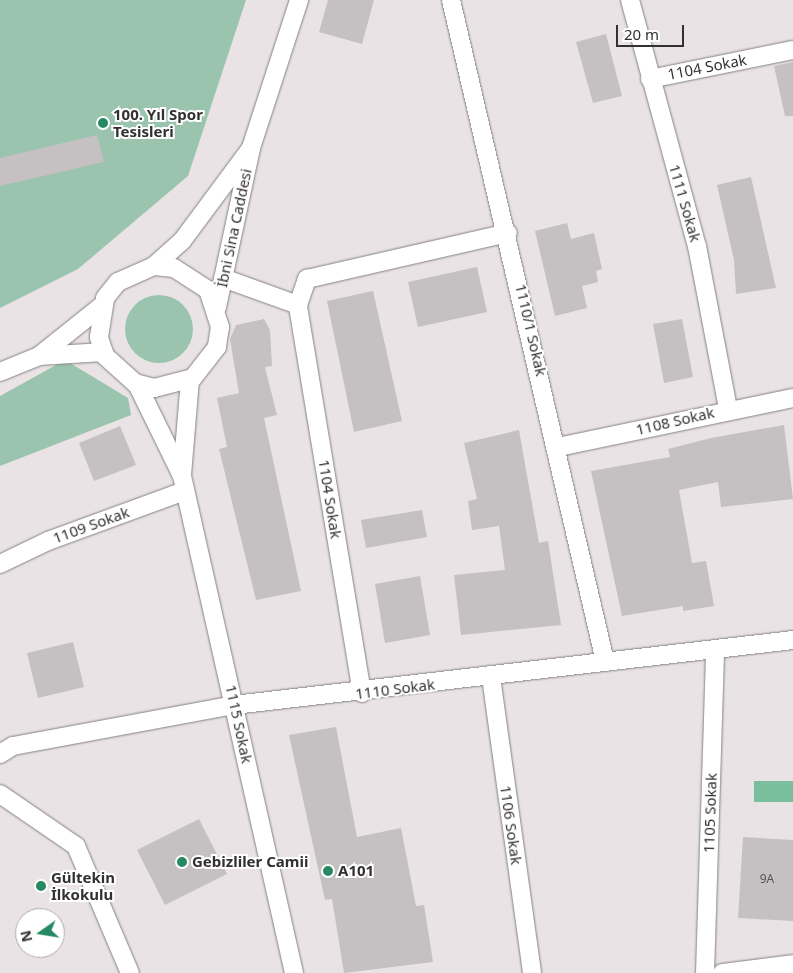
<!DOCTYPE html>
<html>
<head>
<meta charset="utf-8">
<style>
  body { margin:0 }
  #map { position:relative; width:793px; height:973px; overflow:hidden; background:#e9e3e5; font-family:"Noto Sans",sans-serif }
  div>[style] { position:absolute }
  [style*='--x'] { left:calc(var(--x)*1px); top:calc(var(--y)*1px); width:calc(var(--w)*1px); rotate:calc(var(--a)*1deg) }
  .green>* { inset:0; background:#9ac4ae }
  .round { border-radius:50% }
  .water>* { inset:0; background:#79bf9e }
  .building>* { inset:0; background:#c5c0c1 }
  .roads { filter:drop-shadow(0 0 1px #858082) drop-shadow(0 0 1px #858082) }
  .street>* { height:18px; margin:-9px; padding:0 9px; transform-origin:9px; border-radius:9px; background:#fff }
  .dots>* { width:14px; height:14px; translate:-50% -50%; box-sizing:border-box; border:2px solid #fff; border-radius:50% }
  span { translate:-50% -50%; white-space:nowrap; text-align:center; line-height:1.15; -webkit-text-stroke:4px #fff; paint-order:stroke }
  .number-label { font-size:12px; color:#575455 }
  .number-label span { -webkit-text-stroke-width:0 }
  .street-label { font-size:15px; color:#323031 }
  .poi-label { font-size:15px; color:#323031; font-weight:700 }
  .left { translate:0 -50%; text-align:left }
  .north { position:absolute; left:15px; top:908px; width:50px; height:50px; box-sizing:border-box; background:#fff; border:1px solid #adacad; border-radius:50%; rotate:257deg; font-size:14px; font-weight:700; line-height:20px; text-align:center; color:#323031 }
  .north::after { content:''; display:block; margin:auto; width:18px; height:22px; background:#278963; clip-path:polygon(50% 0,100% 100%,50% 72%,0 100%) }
  .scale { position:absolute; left:616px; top:25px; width:68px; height:22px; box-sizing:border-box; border:2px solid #323031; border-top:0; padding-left:6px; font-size:15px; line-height:18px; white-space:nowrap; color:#323031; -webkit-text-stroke:4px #fff; paint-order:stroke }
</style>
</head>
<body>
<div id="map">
  <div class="green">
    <i style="clip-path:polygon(0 0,246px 0,188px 176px,78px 269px,0 308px)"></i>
    <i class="round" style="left:125px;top:295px;width:68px;height:68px"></i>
    <i style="clip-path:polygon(65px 360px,128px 398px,131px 415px,0 466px,0 396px)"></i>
  </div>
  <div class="water">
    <i style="clip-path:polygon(754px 781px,793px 781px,793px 802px,754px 802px)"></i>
  </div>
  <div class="building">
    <i style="clip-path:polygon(328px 0,374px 0,362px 44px,319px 32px)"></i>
    <i style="clip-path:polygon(606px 34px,622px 96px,593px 103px,576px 42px)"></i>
    <i style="clip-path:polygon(793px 62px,793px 116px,785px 116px,774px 66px)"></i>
    <i style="clip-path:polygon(97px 135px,104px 162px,0 186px,0 158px)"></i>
    <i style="clip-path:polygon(751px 177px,776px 288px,736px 294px,734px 260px,717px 185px)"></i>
    <i style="clip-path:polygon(567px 223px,571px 239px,594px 233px,602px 269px,596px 271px,598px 282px,582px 286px,587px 308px,555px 316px,535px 231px)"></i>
    <i style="clip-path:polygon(477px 267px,487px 312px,418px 327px,408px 282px)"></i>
    <i style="clip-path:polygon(373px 291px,402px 421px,354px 432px,327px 301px)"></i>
    <i style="clip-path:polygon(264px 319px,270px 330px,272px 366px,265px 367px,277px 415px,264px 418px,301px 591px,256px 600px,219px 449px,227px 447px,217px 398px,239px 393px,230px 339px,236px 325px)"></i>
    <i style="clip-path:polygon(682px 319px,693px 377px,664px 383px,653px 324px)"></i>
    <i style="clip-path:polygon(784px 425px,793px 499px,721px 507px,718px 482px,679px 490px,692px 563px,706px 561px,714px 606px,683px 611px,683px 606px,622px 616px,591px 471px,670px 457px,668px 449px,711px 438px)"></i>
    <i style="clip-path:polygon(120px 426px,136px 465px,94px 481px,79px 443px)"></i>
    <i style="clip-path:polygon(519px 430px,539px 543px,548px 541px,561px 625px,461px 635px,454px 575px,505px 570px,499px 526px,472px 530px,468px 501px,477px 499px,464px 443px)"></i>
    <i style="clip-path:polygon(422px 510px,427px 537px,366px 548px,361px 520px)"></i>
    <i style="clip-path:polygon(420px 576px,430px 635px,385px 643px,375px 584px)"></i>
    <i style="clip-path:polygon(73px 642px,84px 687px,38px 698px,27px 653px)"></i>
    <i style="clip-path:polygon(336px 727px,357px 837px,401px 828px,416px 906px,424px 905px,433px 962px,344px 973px,332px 899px,325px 900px,289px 735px)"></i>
    <i style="clip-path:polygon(199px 819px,227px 874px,165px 905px,137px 850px)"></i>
    <i style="clip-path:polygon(743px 837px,793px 840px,793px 921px,738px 918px)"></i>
  </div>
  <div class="roads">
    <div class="street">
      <i style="--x:451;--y:0;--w:679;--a:76.89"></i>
      <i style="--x:630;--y:0;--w:255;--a:74.8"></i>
      <i style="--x:697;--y:246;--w:166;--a:79.2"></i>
      <i style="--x:650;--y:79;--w:146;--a:-11.5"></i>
      <i style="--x:154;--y:266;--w:20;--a:6"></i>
      <i style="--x:174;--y:268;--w:40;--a:32.9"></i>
      <i style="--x:208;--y:290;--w:39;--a:72"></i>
      <i style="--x:220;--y:327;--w:20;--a:99"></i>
      <i style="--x:217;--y:347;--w:39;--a:128"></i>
      <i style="--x:193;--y:378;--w:40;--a:165.6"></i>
      <i style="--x:154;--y:388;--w:20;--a:-165"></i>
      <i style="--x:135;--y:383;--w:40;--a:-138"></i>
      <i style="--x:105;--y:356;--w:20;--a:-108"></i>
      <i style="--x:99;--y:337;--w:39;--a:-81"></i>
      <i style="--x:105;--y:298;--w:21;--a:-51"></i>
      <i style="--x:118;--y:282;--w:39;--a:-24"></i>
      <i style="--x:154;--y:266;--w:38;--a:-42"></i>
      <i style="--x:182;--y:241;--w:116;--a:-53.4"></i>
      <i style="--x:223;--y:278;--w:80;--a:19.8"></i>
      <i style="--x:217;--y:307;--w:163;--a:-77.9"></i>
      <i style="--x:251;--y:148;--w:156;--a:-72"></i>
      <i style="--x:39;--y:356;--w:65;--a:-3.5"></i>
      <i style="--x:0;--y:372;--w:42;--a:-22.3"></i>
      <i style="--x:39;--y:356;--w:82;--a:-38.6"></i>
      <i style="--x:137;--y:384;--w:102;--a:63.9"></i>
      <i style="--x:182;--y:476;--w:509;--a:77.3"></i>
      <i style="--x:558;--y:447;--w:240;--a:-11.8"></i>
      <i style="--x:182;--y:475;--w:95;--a:-85.2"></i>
      <i style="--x:0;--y:564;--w:53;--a:-25.6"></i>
      <i style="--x:48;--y:541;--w:146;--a:-20.1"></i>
      <i style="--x:491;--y:677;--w:299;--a:82.1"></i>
      <i style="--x:362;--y:693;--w:393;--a:-99.4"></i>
      <i style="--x:298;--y:305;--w:28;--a:-71"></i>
      <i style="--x:307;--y:279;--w:206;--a:-12.9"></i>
      <i style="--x:0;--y:754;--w:15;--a:-32"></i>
      <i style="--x:13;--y:746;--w:225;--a:-10.5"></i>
      <i style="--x:234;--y:705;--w:563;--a:-6.63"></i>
      <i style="--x:0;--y:794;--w:92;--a:34.4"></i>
      <i style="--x:76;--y:846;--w:138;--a:67"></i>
      <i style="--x:705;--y:973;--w:321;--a:-88.2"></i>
      <i style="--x:722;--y:973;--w:72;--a:-7.2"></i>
    </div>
  </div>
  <div class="dots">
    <i style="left:103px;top:123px;background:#278963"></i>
    <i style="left:182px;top:862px;background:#278963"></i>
    <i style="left:328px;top:871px;background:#278963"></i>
    <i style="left:41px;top:886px;background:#278963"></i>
  </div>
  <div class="number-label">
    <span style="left:767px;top:879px">9A</span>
  </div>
  <div class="street-label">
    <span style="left:707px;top:67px;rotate:-11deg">1104 Sokak</span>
    <span style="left:685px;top:203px;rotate:74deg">1111 Sokak</span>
    <span style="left:234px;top:228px;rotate:-78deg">İbni Sina Caddesi</span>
    <span style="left:531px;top:330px;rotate:77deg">1110/1 Sokak</span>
    <span style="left:675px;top:421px;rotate:-13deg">1108 Sokak</span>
    <span style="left:330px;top:499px;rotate:81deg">1104 Sokak</span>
    <span style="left:91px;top:525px;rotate:-20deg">1109 Sokak</span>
    <span style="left:395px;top:689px;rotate:-7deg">1110 Sokak</span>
    <span style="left:239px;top:724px;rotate:78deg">1115 Sokak</span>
    <span style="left:710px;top:813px;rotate:-88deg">1105 Sokak</span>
    <span style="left:511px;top:825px;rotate:82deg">1106 Sokak</span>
  </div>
  <div class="poi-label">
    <span class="left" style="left:113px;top:123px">100. Yıl Spor<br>Tesisleri</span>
    <span class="left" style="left:192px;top:862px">Gebizliler Camii</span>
    <span class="left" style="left:338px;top:871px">A101</span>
    <span class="left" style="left:51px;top:886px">Gültekin<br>İlkokulu</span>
  </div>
  <div class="north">N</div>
  <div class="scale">20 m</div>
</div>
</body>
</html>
